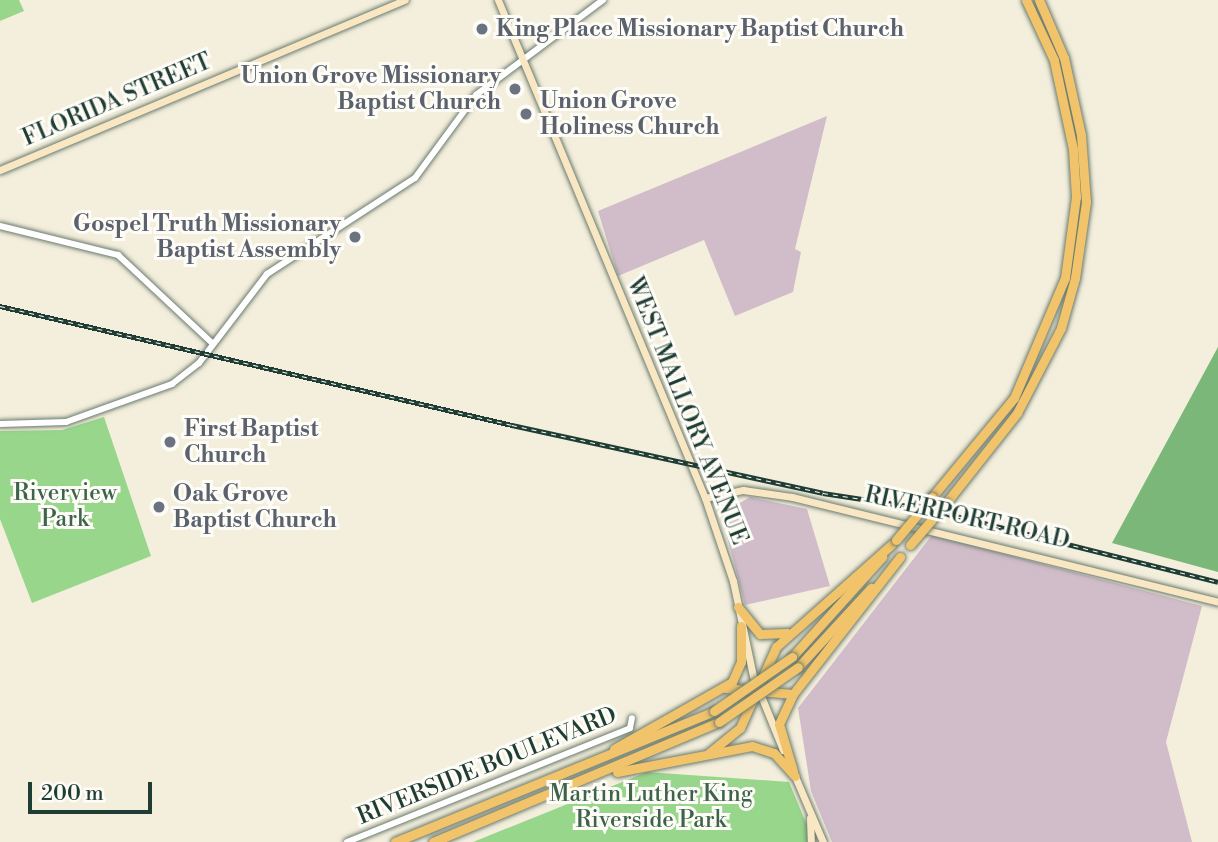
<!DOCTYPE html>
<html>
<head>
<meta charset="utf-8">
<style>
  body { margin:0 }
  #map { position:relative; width:1218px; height:842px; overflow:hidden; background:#f4efdc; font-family:"Libre Bodoni",serif }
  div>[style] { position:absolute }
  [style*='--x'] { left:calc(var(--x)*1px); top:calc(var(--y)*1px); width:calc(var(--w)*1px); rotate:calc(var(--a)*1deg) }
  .industrial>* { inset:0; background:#d1bdc9 }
  .green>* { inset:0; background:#98d68c }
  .forest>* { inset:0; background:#7ab778 }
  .roads { filter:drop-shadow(0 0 2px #6a7b6f) drop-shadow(0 0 2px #6a7b6f) }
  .tertiary>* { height:6px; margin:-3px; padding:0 3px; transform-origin:3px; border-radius:3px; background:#fff }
  .secondary>* { height:7px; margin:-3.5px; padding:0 3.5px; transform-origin:3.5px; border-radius:3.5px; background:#f9e7c3 }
  .motorway>* { height:9px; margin:-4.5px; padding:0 4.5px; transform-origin:4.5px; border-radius:4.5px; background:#f1c36a }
  .rail>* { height:4.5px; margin-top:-2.25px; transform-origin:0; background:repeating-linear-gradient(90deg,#fdfcf7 0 5px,#1f3d34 0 10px); box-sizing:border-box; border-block:2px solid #1f3d34 }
  .bridges { filter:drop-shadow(0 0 2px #6a7b6f) drop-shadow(0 0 2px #6a7b6f) }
  .motorway-bridge>* { height:9px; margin:-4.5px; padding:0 4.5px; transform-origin:4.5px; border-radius:4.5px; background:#f1c36a }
  .dots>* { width:19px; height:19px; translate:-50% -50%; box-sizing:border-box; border:4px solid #fdfcf7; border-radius:50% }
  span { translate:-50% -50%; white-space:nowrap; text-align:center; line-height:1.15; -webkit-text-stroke:6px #fdfcf7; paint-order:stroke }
  .worship-label { font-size:23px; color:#5b616d; font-weight:700 }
  .left { translate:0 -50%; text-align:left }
  .right { translate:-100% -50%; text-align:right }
  .street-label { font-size:23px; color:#1f3d34 }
  .park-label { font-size:23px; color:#3d634a }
  .scale { position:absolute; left:28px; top:782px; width:124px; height:32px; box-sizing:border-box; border:4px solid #1f3d34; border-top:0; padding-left:9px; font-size:21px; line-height:24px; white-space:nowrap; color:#1f3d34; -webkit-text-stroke:5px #fdfcf7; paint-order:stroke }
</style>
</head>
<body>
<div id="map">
  <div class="industrial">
    <i style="clip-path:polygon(827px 116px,795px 249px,801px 252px,793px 292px,735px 316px,704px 240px,618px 276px,598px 211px)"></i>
    <i style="clip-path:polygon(750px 497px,807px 509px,830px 586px,745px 605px,721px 514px)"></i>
    <i style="clip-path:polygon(932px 535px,1202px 606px,1166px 742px,1192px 842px,832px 842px,811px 791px,798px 708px)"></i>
  </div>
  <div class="green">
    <i style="clip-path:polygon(0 0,19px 0,24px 11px,0 21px)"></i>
    <i style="clip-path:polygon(104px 417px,151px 556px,32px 603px,0 519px,0 431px,62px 430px)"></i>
    <i style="clip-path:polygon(647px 772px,789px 782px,814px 842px,473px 842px)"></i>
  </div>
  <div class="forest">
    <i style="clip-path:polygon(1218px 347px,1218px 572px,1112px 543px)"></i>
  </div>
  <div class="roads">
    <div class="tertiary">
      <i style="--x:0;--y:226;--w:122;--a:13.8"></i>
      <i style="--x:118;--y:255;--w:130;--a:43.1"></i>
      <i style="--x:0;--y:424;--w:66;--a:-1.7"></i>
      <i style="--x:66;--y:422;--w:113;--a:-19.7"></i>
      <i style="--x:172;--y:384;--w:34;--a:-38"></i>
      <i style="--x:199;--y:363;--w:112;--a:-52.6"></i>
      <i style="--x:267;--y:274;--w:176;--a:-33"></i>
      <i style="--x:415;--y:178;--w:103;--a:-53.7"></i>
      <i style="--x:476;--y:95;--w:159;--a:-36.8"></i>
      <i style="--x:347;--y:842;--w:305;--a:-21.9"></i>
      <i style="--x:630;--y:728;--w:10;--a:-79"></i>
    </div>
    <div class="secondary">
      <i style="--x:498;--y:0;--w:539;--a:67.43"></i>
      <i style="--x:705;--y:498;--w:88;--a:71.4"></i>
      <i style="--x:733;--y:581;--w:97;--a:78.1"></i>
      <i style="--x:753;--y:676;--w:80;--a:67.9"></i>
      <i style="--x:0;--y:170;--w:439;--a:-22.8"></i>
      <i style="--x:705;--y:498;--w:39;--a:-12"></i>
      <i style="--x:743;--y:490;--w:49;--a:8.1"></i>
      <i style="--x:792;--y:497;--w:439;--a:13.8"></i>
      <i style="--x:794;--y:774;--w:74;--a:66.9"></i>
      <i style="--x:810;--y:818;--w:24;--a:88"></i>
    </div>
    <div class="motorway">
      <i style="--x:932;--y:497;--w:129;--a:-50.4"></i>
      <i style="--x:1014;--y:398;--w:130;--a:-67"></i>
      <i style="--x:1065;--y:278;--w:82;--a:-82.3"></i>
      <i style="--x:1076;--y:197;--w:48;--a:-93.6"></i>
      <i style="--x:1073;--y:149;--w:91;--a:-102.1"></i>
      <i style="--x:1054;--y:60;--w:66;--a:-115"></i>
      <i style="--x:946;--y:503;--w:115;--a:-51.7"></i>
      <i style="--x:1017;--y:413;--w:96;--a:-62.6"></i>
      <i style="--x:1061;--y:328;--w:52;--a:-74.4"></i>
      <i style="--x:1075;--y:278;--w:77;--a:-81.8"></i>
      <i style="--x:1086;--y:202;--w:67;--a:-94.3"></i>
      <i style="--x:1081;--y:135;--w:79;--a:-102.4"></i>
      <i style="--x:1064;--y:58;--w:63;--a:-113.3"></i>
      <i style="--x:738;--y:607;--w:35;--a:51"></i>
      <i style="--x:760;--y:634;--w:27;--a:-2"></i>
      <i style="--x:792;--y:657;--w:135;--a:-48"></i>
      <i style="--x:798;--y:667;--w:108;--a:-47.3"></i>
      <i style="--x:725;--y:688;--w:68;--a:5"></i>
      <i style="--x:793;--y:694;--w:174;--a:-52"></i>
      <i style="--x:614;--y:749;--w:136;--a:-29.6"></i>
      <i style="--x:732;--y:682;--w:22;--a:-66"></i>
      <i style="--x:741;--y:662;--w:36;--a:-90"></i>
      <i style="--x:709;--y:753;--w:40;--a:-39"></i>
      <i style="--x:740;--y:728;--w:89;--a:-66"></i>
      <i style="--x:776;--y:647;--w:155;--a:-41.6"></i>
      <i style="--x:793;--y:771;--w:49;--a:-106.6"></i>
      <i style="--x:779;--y:724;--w:33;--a:-65"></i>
      <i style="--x:617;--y:772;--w:137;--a:-10.9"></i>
      <i style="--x:752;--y:746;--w:23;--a:18"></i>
      <i style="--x:774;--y:753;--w:31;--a:48"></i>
      <i style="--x:395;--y:842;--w:345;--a:-22.3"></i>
      <i style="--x:433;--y:842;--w:310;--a:-22.8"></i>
    </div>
  </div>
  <div class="rail">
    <i style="--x:0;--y:306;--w:526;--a:13.08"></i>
    <i style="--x:512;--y:425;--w:318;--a:12.3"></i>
    <i style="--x:823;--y:493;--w:106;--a:8.7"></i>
    <i style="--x:928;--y:509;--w:299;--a:14.1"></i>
  </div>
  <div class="bridges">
    <div class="motorway-bridge">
      <i style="--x:896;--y:540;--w:56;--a:-50.1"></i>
      <i style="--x:910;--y:545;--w:55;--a:-49.4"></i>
      <i style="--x:714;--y:711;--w:95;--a:-34.7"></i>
      <i style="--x:719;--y:722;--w:96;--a:-34.8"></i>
    </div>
  </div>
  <div class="dots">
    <i style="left:482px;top:29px;background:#6b7280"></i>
    <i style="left:515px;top:89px;background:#6b7280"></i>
    <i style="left:526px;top:114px;background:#6b7280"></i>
    <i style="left:355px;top:237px;background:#6b7280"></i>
    <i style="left:170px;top:442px;background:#6b7280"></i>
    <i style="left:159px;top:507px;background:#6b7280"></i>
  </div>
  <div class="worship-label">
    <span class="left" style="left:496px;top:29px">King Place Missionary Baptist Church</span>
    <span class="right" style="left:501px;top:89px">Union Grove Missionary<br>Baptist Church</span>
    <span class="left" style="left:540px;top:114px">Union Grove<br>Holiness Church</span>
    <span class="right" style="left:341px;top:237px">Gospel Truth Missionary<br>Baptist Assembly</span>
    <span class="left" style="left:184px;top:442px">First Baptist<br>Church</span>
    <span class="left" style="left:173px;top:507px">Oak Grove<br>Baptist Church</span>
  </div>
  <div class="street-label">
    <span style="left:117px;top:100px;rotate:-23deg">FLORIDA STREET</span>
    <span style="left:687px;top:411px;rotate:68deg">WEST MALLORY AVENUE</span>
    <span style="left:967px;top:518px;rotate:13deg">RIVERPORT ROAD</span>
    <span style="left:487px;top:766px;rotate:-22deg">RIVERSIDE BOULEVARD</span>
  </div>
  <div class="park-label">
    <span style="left:65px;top:506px">Riverview<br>Park</span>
    <span style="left:651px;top:807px">Martin Luther King<br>Riverside Park</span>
  </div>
  <div class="scale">200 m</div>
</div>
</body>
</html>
